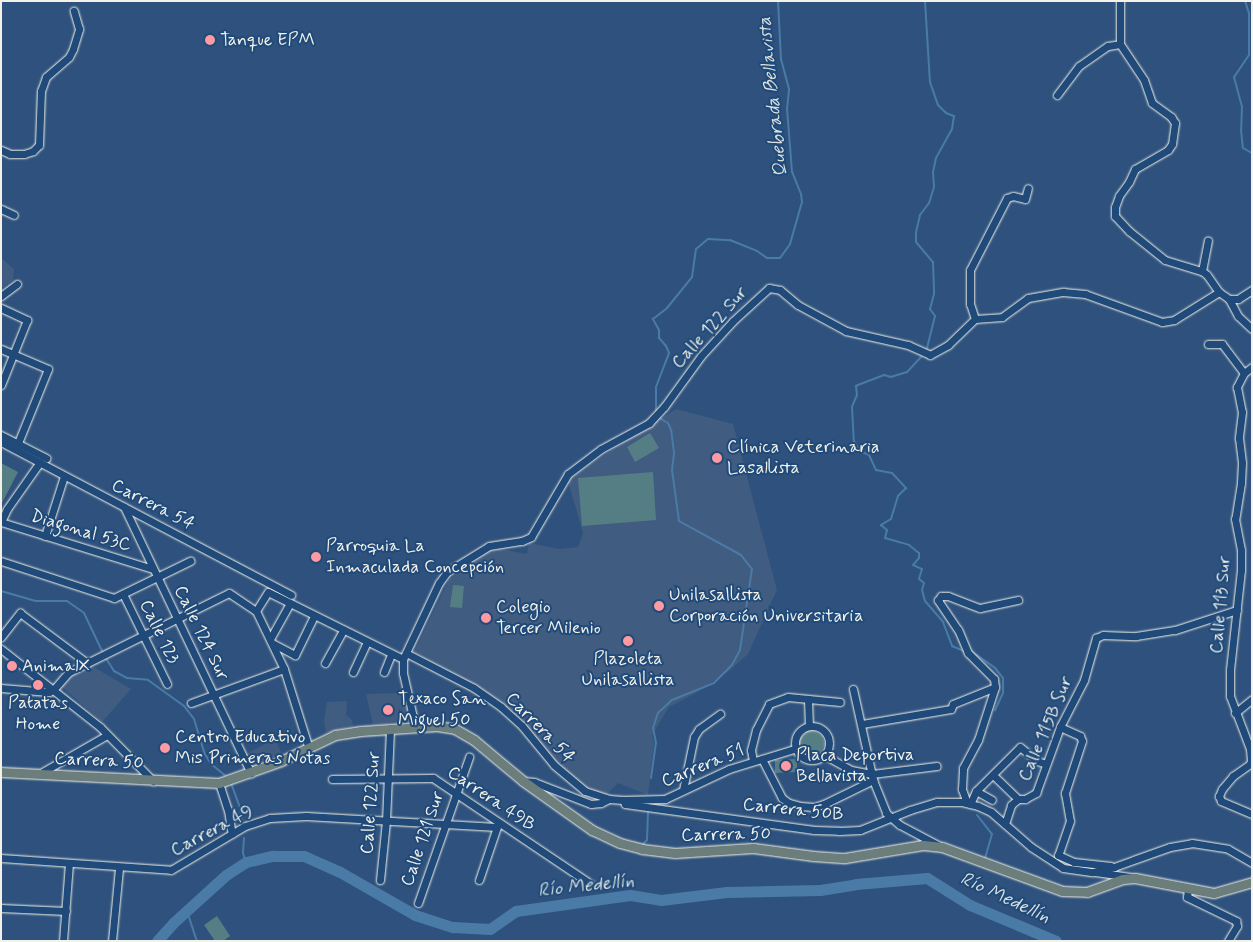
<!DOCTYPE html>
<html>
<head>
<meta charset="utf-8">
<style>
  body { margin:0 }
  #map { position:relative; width:1253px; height:942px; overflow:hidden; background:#2e527d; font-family:Mynerve,sans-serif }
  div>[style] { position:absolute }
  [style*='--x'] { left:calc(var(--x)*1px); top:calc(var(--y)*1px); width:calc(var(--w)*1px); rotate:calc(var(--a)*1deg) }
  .built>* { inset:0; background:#405c81 }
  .green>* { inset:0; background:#557e84 }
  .stream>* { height:2px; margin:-1px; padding:0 1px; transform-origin:1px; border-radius:1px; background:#4a7ba7 }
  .river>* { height:11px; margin:-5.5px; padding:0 5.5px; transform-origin:5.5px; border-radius:5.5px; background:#4a7ba7 }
  .roads { filter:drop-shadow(0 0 1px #f4f1e8) drop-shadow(0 0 1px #f4f1e8) }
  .minor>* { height:7px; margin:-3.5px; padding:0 3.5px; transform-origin:3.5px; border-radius:3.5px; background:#1f4a7a }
  .minor>.ring { margin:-3.5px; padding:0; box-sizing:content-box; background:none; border:7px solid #1f4a7a; border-radius:50% }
  .major>* { height:9px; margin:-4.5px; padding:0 4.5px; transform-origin:4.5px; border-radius:4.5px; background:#6c7e7c }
  .dots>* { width:14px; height:14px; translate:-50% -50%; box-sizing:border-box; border:2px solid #1f4a7a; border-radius:50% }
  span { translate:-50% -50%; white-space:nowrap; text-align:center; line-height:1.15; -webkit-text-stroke:4px #1f4a7a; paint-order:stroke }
  .poi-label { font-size:18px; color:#f4f1e8 }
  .left { translate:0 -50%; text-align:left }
  .street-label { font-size:18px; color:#f4f1e8 }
  .water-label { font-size:19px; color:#dadfde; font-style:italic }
  .frame { position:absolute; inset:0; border:2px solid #f4f1e8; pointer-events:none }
</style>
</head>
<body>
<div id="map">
  <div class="built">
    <i style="clip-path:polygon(1px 258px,14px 269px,13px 280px,1px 288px)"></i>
    <i style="clip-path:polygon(676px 409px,733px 424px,777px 590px,748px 654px,729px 671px,696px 693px,669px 707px,652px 735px,654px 743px,648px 795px,618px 783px,608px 793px,603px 795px,588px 789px,563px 771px,521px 720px,504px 704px,481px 688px,414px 652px,449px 580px,488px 551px,500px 549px,527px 554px,529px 543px,559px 549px,578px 547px,583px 533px,568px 481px,590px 464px)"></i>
    <i style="clip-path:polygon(90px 665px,131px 689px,102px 722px,61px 686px,71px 675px)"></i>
    <i style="clip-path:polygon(401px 693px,411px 722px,373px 725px,366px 694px)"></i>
    <i style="clip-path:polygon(347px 701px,346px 715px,352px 720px,353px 726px,326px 733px,324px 722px,327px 702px)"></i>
    <i style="clip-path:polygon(275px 739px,282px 754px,252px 766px,246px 754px)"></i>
  </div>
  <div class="green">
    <i style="clip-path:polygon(650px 433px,659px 448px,635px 462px,627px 447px)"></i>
    <i style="clip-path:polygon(1px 463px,18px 472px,1px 505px)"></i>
    <i style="clip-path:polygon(653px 472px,656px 520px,582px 526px,578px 478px)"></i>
    <i style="clip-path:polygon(453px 585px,464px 586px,462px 608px,450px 607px)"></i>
    <i style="clip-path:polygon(810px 728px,822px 736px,825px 744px,821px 751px,813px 755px,801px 753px,797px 749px,800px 739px)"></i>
    <i style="clip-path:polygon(797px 759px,797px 772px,775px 773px,775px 760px)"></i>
    <i style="clip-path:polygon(217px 916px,230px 936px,223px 941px,215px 941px,204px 925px)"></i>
  </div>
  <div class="stream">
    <i style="--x:925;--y:1;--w:81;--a:86.5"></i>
    <i style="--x:930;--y:82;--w:24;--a:71"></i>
    <i style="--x:938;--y:105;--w:11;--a:45"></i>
    <i style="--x:946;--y:113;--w:9;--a:21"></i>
    <i style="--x:954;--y:116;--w:13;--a:99"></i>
    <i style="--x:952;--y:129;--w:33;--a:119"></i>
    <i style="--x:936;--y:158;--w:14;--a:102"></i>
    <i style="--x:933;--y:172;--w:15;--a:86"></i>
    <i style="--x:934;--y:187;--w:17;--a:107"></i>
    <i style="--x:929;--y:203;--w:15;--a:127"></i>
    <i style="--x:920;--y:215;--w:18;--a:103"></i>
    <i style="--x:916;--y:233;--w:9;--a:90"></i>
    <i style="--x:916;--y:242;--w:26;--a:50"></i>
    <i style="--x:933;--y:262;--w:32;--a:88"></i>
    <i style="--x:934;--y:294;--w:16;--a:105"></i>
    <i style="--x:930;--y:309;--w:9;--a:54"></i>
    <i style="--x:935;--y:316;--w:34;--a:104"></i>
    <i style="--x:1245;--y:1;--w:13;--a:72"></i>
    <i style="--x:1249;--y:13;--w:42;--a:90"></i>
    <i style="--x:1249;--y:55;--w:27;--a:124"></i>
    <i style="--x:1234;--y:77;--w:30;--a:75"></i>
    <i style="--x:1242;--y:106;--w:24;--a:92"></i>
    <i style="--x:1241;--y:130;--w:18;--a:84"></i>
    <i style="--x:1243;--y:148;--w:10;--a:29"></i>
    <i style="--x:921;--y:357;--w:21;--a:133"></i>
    <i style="--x:907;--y:372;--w:17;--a:163"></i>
    <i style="--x:891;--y:377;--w:7;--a:-164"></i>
    <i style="--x:884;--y:375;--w:30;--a:159"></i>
    <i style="--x:856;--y:386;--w:9;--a:84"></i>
    <i style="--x:857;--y:395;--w:13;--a:113"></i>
    <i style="--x:852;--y:407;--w:34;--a:87"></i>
    <i style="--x:854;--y:441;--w:12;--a:59"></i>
    <i style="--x:860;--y:451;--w:10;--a:24"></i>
    <i style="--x:869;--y:455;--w:17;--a:65"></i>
    <i style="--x:876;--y:470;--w:16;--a:11"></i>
    <i style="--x:892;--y:473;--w:21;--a:47"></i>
    <i style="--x:906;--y:488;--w:11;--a:135"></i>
    <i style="--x:898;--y:496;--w:24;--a:107"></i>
    <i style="--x:891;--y:519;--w:12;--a:149"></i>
    <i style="--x:881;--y:525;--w:8;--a:40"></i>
    <i style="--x:887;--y:530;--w:8;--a:104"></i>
    <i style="--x:885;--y:538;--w:25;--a:16"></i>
    <i style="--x:909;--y:545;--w:13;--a:39"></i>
    <i style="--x:919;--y:553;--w:5;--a:90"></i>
    <i style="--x:919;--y:558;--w:9;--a:131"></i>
    <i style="--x:913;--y:565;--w:10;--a:24"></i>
    <i style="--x:922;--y:569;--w:10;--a:107"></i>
    <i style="--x:919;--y:579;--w:6;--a:39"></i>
    <i style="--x:924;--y:583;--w:7;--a:106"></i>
    <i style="--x:922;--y:590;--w:11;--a:75"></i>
    <i style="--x:925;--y:601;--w:28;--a:49"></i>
    <i style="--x:943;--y:622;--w:26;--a:69"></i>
    <i style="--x:952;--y:646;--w:13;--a:23"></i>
    <i style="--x:656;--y:413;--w:26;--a:-90"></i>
    <i style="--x:656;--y:387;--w:36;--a:-69"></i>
    <i style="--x:669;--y:353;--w:8;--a:-113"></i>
    <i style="--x:666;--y:346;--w:11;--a:-131"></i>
    <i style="--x:659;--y:338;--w:8;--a:-90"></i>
    <i style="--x:659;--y:330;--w:13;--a:-119"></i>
    <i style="--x:653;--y:319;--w:18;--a:-38"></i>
    <i style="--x:667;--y:308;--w:40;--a:-51"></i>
    <i style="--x:692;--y:277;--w:28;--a:-82"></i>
    <i style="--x:696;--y:249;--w:16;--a:-40"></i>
    <i style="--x:708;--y:239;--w:22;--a:3"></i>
    <i style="--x:730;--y:240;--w:29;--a:22"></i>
    <i style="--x:757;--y:251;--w:12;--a:35"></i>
    <i style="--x:767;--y:258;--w:13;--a:0"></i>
    <i style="--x:780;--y:258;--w:17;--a:-54"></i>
    <i style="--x:790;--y:244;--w:44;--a:-74.1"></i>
    <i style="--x:802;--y:202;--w:8;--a:-97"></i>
    <i style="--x:801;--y:194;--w:24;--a:-112"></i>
    <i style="--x:792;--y:172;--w:63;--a:-94.5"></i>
    <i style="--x:787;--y:109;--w:20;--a:-84"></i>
    <i style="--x:789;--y:89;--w:30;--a:-105"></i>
    <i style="--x:781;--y:60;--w:59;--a:-92.9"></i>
    <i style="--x:1;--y:591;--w:37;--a:16"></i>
    <i style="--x:37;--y:601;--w:30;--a:0"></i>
    <i style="--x:67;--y:601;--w:21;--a:35"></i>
    <i style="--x:84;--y:613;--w:44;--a:64.6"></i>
    <i style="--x:971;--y:651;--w:29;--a:35"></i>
    <i style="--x:995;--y:668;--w:13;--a:51"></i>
    <i style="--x:1003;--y:678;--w:15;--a:90"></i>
    <i style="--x:1003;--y:693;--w:19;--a:115"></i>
    <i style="--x:105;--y:657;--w:17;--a:57"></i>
    <i style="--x:114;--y:671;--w:15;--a:28"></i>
    <i style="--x:127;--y:678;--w:21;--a:5"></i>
    <i style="--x:148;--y:680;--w:44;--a:35.8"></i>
    <i style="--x:184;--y:706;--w:16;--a:52"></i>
    <i style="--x:194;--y:719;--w:37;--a:73"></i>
    <i style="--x:205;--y:754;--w:12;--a:59"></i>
    <i style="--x:211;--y:764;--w:21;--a:39"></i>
    <i style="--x:651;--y:778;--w:35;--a:-82"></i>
    <i style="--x:656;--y:743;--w:15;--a:-101"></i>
    <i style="--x:653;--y:728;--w:16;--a:-72"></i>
    <i style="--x:658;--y:713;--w:19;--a:-43"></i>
    <i style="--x:672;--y:700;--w:45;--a:-22"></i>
    <i style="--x:714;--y:683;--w:25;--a:-45"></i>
    <i style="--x:732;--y:665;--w:17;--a:-62"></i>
    <i style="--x:740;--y:650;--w:82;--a:-81.6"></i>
    <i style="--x:752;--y:569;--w:18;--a:-128"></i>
    <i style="--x:741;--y:555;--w:71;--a:-151.3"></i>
    <i style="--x:679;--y:521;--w:51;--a:-97.8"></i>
    <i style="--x:672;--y:470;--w:17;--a:-83"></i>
    <i style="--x:674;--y:453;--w:23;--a:-97"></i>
    <i style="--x:671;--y:430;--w:8;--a:-113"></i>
    <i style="--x:668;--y:423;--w:12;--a:-149"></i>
    <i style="--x:231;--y:783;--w:27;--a:70"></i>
    <i style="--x:240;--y:808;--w:14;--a:82"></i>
    <i style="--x:977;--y:815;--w:24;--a:52"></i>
    <i style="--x:992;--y:834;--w:25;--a:106"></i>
    <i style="--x:244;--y:838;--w:15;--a:94"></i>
    <i style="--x:243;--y:853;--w:9;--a:72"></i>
    <i style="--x:642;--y:845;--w:7;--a:-45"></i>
    <i style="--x:647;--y:840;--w:28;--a:-88"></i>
    <i style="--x:187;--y:911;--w:32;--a:72"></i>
  </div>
  <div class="river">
    <i style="--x:157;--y:941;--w:24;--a:-48"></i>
    <i style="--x:173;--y:923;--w:72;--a:-42.2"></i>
    <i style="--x:226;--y:875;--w:24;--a:-33"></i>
    <i style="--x:246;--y:862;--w:28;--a:-13"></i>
    <i style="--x:273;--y:856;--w:31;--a:0"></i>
    <i style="--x:304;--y:856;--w:39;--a:24"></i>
    <i style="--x:340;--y:872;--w:86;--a:29.8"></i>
    <i style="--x:415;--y:915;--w:40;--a:18"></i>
    <i style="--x:453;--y:927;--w:37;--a:3"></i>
    <i style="--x:490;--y:929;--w:32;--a:-35"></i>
    <i style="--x:516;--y:911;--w:115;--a:-8"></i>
    <i style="--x:630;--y:895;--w:31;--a:9"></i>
    <i style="--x:661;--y:900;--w:66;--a:-6.9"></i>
    <i style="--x:727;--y:892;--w:93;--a:-1.2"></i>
    <i style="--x:820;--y:890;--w:36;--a:-9"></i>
    <i style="--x:856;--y:884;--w:71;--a:-4.8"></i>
    <i style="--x:927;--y:878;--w:51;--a:32.1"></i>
    <i style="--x:970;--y:905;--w:93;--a:22.7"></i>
  </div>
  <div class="roads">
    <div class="minor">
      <i style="--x:1120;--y:1;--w:43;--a:90"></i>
      <i style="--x:1120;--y:44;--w:43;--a:56.3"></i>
      <i style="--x:1144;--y:80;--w:24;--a:71"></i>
      <i style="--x:1152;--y:103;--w:24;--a:36"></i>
      <i style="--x:1171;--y:117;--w:7;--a:56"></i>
      <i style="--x:1175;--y:123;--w:21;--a:98"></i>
      <i style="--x:1172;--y:144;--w:7;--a:124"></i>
      <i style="--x:1168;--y:150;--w:38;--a:150"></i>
      <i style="--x:1135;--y:169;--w:14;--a:115"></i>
      <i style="--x:1129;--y:182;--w:17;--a:126"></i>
      <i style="--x:1119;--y:196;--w:12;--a:110"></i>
      <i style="--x:1115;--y:207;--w:9;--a:90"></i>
      <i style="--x:1115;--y:216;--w:21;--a:47"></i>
      <i style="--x:1129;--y:231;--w:46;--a:38.9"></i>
      <i style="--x:1165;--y:260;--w:39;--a:17"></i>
      <i style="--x:1202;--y:271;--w:6;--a:39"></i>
      <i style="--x:1207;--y:275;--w:21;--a:55"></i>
      <i style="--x:1219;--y:292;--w:12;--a:35"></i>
      <i style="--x:1229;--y:299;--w:19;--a:62"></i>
      <i style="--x:1238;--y:316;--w:19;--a:43"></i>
      <i style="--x:1057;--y:95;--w:36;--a:-53"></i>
      <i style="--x:1079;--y:66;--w:35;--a:-35"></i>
      <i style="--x:1108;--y:46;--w:12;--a:-9"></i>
      <i style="--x:1;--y:150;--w:10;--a:24"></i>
      <i style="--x:10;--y:154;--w:14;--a:0"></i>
      <i style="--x:24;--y:154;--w:9;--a:-18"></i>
      <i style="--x:33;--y:151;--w:8;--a:-45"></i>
      <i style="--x:39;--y:145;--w:54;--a:-87.9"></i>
      <i style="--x:41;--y:91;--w:15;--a:-70"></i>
      <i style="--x:46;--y:77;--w:30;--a:-41"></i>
      <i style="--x:69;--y:57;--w:9;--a:-63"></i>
      <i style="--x:73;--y:49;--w:21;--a:-73"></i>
      <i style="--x:79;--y:29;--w:19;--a:-106"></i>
      <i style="--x:1;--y:209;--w:14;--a:25"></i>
      <i style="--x:1202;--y:271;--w:31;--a:-79"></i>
      <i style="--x:1;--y:296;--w:20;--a:-37"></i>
      <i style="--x:1229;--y:299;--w:9;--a:0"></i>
      <i style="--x:1238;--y:299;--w:17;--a:-33"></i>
      <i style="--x:1;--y:308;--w:29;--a:25"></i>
      <i style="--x:27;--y:320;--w:70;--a:111.8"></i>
      <i style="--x:975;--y:319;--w:16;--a:-108"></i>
      <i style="--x:970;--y:304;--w:34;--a:-90"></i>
      <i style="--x:970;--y:270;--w:81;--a:-62.8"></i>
      <i style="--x:1007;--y:198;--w:6;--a:-18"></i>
      <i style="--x:1013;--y:196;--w:12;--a:14"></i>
      <i style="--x:1025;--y:199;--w:11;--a:-75"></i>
      <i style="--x:1208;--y:344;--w:14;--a:0"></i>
      <i style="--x:1222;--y:344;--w:36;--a:53"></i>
      <i style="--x:1;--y:349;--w:51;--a:23.1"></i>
      <i style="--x:48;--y:369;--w:80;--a:112.1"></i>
      <i style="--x:1252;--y:367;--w:10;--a:143"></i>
      <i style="--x:1244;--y:373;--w:16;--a:117"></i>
      <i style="--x:1237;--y:387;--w:25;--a:79"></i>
      <i style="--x:1242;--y:412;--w:26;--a:97"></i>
      <i style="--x:1239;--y:438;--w:25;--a:83"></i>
      <i style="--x:1242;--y:463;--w:20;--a:93"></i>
      <i style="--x:1241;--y:483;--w:36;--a:99"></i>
      <i style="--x:1235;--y:519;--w:32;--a:79"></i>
      <i style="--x:1241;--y:550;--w:20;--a:90"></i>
      <i style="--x:1241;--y:570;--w:101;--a:96.3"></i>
      <i style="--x:1230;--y:670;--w:26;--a:90"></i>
      <i style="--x:1230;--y:696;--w:57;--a:69.3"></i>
      <i style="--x:1250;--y:749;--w:11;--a:85"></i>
      <i style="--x:1251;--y:760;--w:4;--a:104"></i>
      <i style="--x:1250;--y:764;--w:21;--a:145"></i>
      <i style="--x:1233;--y:776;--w:17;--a:130"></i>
      <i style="--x:1222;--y:789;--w:8;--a:113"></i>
      <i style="--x:1219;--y:796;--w:5;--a:68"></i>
      <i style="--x:1221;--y:801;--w:34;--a:23"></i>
      <i style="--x:1;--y:435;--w:51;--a:27.1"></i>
      <i style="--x:1;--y:442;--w:328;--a:27.8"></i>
      <i style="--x:124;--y:507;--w:295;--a:64.5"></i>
      <i style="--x:1;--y:522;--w:159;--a:17.2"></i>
      <i style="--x:1;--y:522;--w:14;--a:-65"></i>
      <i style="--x:7;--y:509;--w:57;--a:-54.9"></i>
      <i style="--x:45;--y:536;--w:63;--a:-72.4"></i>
      <i style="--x:1;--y:561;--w:119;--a:18.1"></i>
      <i style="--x:114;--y:598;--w:85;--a:-26"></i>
      <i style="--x:123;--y:594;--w:100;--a:63.9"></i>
      <i style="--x:256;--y:611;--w:22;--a:-58"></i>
      <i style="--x:268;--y:592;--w:151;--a:26.4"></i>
      <i style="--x:1;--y:637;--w:31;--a:-52"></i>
      <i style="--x:20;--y:613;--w:84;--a:36.7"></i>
      <i style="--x:270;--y:639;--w:41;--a:-60.9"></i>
      <i style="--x:272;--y:643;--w:26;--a:28"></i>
      <i style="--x:295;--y:655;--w:43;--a:-64"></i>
      <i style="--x:1;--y:649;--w:126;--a:38.2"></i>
      <i style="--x:100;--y:727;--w:76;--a:45.5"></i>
      <i style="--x:406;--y:653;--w:76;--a:27.2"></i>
      <i style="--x:474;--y:688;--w:33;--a:35"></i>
      <i style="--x:501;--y:707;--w:28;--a:42"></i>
      <i style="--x:522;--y:726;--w:50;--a:50.6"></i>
      <i style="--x:554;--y:765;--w:40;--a:40"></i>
      <i style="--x:585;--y:791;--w:25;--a:18"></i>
      <i style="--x:609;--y:799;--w:14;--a:4"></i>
      <i style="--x:623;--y:800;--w:4;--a:63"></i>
      <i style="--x:625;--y:804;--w:191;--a:7.8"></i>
      <i style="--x:814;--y:830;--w:25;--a:2"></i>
      <i style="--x:839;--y:831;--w:21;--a:-3"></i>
      <i style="--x:860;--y:830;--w:54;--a:-21.8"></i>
      <i style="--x:910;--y:810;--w:28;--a:-17"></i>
      <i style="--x:937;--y:802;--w:25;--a:0"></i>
      <i style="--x:962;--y:802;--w:16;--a:14"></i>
      <i style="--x:978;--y:806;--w:14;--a:25"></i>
      <i style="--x:991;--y:812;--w:53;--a:41.2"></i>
      <i style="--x:1031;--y:847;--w:38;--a:33"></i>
      <i style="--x:1063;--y:868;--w:30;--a:8"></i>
      <i style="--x:1093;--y:872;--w:22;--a:-13"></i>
      <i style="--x:1114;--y:867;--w:59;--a:-19.7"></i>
      <i style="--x:1170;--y:847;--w:22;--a:-10"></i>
      <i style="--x:1192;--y:843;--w:36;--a:9"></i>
      <i style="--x:1228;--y:849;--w:28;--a:30"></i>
      <i style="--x:325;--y:663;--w:38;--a:-61"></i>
      <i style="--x:353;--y:672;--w:33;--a:-65"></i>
      <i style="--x:384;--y:672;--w:18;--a:-68"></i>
      <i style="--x:1;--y:688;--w:48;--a:4.8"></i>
      <i style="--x:49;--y:692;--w:6;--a:-31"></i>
      <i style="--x:54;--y:689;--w:23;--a:-49"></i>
      <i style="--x:69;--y:672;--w:178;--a:-26.3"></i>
      <i style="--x:229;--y:593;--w:32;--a:34"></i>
      <i style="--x:256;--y:611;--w:64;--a:64.2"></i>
      <i style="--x:284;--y:669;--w:84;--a:72.6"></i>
      <i style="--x:853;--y:689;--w:93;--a:77.6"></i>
      <i style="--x:873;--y:780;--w:35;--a:68"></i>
      <i style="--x:886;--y:813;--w:18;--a:41"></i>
      <i style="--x:900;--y:825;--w:43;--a:27.8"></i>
      <i style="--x:808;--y:699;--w:26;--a:88"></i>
      <i style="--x:191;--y:703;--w:99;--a:-20.1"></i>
      <i style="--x:1235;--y:713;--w:22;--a:-39"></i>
      <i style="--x:862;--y:724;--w:90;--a:-9.6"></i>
      <i style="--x:951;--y:709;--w:5;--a:-68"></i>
      <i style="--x:953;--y:704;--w:45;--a:-22"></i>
      <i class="ring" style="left:795px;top:726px;width:27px;height:27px"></i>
      <i style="--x:415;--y:726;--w:54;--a:-102.8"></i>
      <i style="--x:403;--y:673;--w:14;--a:-90"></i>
      <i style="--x:403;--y:659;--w:84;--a:-64.7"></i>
      <i style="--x:439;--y:583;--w:14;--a:-54"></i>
      <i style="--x:447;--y:572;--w:49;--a:-31.8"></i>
      <i style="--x:489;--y:546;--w:33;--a:-9"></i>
      <i style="--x:522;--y:541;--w:10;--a:-24"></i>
      <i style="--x:531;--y:537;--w:73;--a:-59.6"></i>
      <i style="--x:568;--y:474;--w:41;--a:-37.1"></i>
      <i style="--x:601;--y:449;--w:55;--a:-28.4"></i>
      <i style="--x:649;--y:423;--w:22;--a:-47"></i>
      <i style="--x:664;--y:407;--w:63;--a:-54"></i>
      <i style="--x:701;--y:356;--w:47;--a:-47.6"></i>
      <i style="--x:733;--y:321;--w:49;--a:-42.5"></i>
      <i style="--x:769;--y:288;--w:11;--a:10"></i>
      <i style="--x:780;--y:290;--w:23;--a:40"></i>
      <i style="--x:798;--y:305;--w:55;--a:28.4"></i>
      <i style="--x:846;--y:331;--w:64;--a:12.7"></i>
      <i style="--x:908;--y:345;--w:24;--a:24"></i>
      <i style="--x:930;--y:355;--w:21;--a:-29"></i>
      <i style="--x:948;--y:345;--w:37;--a:-44"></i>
      <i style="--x:975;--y:319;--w:27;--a:-4"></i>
      <i style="--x:1002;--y:317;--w:32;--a:-36"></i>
      <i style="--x:1028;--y:298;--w:36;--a:-10"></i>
      <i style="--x:1063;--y:292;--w:22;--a:5"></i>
      <i style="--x:1085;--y:294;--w:82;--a:20"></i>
      <i style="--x:1162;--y:322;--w:12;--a:-9"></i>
      <i style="--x:1174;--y:320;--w:53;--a:-31.9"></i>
      <i style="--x:1060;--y:727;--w:22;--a:24"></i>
      <i style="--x:1080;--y:736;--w:5;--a:68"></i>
      <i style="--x:1082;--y:741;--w:55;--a:108.1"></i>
      <i style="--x:1065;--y:793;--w:28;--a:80"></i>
      <i style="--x:1070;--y:821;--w:36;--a:109"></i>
      <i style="--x:1058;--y:855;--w:17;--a:24"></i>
      <i style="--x:1074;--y:862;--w:37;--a:6"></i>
      <i style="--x:824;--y:755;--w:31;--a:29"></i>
      <i style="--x:851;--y:770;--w:21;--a:11"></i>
      <i style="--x:872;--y:774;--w:65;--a:-7"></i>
      <i style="--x:762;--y:759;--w:44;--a:62.9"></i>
      <i style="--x:782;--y:798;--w:9;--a:36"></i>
      <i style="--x:789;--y:803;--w:11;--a:15"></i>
      <i style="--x:800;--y:806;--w:14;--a:4"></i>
      <i style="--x:814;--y:807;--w:10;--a:-17"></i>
      <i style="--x:824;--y:804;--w:55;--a:-26.1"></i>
      <i style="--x:753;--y:761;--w:11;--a:-100"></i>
      <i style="--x:751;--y:750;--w:21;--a:-76"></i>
      <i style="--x:756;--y:730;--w:29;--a:-63"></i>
      <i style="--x:769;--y:704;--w:20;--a:-20"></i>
      <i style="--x:788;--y:697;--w:52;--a:5.5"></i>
      <i style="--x:39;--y:774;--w:78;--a:-29.8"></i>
      <i style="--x:993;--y:775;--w:35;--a:44"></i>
      <i style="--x:332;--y:779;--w:101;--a:-0.6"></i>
      <i style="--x:433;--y:778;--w:190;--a:33.9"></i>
      <i style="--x:523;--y:781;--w:11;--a:5"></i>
      <i style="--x:534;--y:782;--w:61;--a:21.1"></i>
      <i style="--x:591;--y:804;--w:10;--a:-6"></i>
      <i style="--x:601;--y:803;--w:9;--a:-27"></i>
      <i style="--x:219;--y:783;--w:28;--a:72"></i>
      <i style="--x:228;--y:810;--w:24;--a:81"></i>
      <i style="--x:683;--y:790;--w:54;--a:-78.3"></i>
      <i style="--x:694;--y:737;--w:9;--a:-58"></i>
      <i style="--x:699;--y:729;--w:26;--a:-36"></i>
      <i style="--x:976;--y:791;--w:18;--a:29"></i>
      <i style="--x:623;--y:800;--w:42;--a:-1.4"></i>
      <i style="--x:665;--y:799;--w:71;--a:-25.1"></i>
      <i style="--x:729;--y:769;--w:68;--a:-17.1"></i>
      <i style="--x:967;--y:803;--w:15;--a:-110"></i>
      <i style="--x:962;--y:789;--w:21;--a:-87"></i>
      <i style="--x:963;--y:768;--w:32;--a:-62"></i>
      <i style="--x:978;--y:740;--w:56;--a:-72.2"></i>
      <i style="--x:995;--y:687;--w:8;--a:-97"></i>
      <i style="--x:994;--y:679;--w:37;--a:-135"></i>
      <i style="--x:968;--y:653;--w:25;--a:-113"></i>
      <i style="--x:958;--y:630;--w:36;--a:-124"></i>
      <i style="--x:938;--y:600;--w:5;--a:-53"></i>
      <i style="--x:941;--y:596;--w:7;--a:0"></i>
      <i style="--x:948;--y:596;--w:34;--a:21"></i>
      <i style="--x:980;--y:608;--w:39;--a:-12"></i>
      <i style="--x:970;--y:804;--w:14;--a:-65"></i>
      <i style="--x:976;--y:791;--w:62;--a:-45"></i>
      <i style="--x:1020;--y:747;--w:22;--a:39"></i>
      <i style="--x:1037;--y:761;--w:9;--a:18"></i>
      <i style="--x:1005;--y:824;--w:20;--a:-72"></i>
      <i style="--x:1011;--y:805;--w:9;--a:-41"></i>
      <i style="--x:1018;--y:799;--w:7;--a:0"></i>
      <i style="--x:1025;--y:799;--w:13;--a:-29"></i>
      <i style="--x:1036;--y:793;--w:70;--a:-70"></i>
      <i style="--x:1060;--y:727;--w:53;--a:-62.9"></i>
      <i style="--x:1084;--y:680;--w:44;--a:-74.1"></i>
      <i style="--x:1096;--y:638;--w:8;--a:-23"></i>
      <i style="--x:1103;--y:635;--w:33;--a:2"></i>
      <i style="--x:1136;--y:636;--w:39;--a:-9"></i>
      <i style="--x:1175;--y:630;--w:65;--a:-17.9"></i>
      <i style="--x:1;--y:858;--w:170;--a:4"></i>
      <i style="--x:171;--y:870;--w:86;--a:-30.7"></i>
      <i style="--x:245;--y:826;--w:26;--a:-18"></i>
      <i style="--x:270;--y:818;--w:36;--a:-3"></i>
      <i style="--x:306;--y:816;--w:191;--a:3.3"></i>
      <i style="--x:1095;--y:872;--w:37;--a:8"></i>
      <i style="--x:380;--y:880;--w:59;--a:-84.2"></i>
      <i style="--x:386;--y:821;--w:93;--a:-87.5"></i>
      <i style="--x:479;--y:880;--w:59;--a:-71.3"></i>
      <i style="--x:1188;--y:889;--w:8;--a:97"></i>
      <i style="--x:1187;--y:897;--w:55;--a:26.1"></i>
      <i style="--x:1236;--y:921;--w:5;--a:79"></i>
      <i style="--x:1237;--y:926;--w:17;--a:121"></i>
      <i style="--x:418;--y:903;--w:155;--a:-70.7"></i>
      <i style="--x:1;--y:908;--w:65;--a:2.6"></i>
      <i style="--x:63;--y:941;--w:78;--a:-85.6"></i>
      <i style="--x:112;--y:941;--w:73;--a:-84.5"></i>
    </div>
    <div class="major">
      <i style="--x:1;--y:772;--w:218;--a:2.9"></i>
      <i style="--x:219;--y:783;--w:66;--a:-19.5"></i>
      <i style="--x:281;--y:761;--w:60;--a:-25.7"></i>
      <i style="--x:335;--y:735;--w:26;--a:-9"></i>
      <i style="--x:361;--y:731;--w:76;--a:-3.8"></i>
      <i style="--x:437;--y:726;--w:18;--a:9"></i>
      <i style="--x:455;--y:729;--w:22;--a:30"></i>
      <i style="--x:474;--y:740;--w:64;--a:39.9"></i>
      <i style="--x:523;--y:781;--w:85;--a:35.4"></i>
      <i style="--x:592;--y:830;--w:31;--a:25"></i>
      <i style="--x:620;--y:843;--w:23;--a:15"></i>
      <i style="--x:642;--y:849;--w:33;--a:7"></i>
      <i style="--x:675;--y:853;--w:78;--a:-3.7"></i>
      <i style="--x:753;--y:848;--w:61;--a:7.6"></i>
      <i style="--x:813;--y:856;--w:32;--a:4"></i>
      <i style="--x:845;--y:858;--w:79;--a:-9.5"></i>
      <i style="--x:923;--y:845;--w:19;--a:6"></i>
      <i style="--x:942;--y:847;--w:128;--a:20.1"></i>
      <i style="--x:1062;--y:891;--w:25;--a:2"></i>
      <i style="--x:1087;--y:892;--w:38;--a:-20"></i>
      <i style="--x:1123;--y:879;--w:12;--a:-5"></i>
      <i style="--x:1135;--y:878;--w:80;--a:10.8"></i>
      <i style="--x:1214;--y:893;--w:40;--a:-16"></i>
    </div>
  </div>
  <div class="dots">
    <i style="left:210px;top:40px;background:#ff9aa2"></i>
    <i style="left:717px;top:458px;background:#ff9aa2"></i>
    <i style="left:316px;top:557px;background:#ff9aa2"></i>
    <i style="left:659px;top:606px;background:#ff9aa2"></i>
    <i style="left:486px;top:618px;background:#ff9aa2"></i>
    <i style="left:628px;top:641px;background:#ff9aa2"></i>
    <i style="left:12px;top:666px;background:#ff9aa2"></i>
    <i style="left:38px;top:685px;background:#ff9aa2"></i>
    <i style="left:388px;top:710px;background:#ff9aa2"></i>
    <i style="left:165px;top:748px;background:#ff9aa2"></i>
    <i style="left:786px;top:766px;background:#ff9aa2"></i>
  </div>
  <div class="poi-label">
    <span class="left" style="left:220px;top:40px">Tanque EPM</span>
    <span class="left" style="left:727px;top:458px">Clínica Veterinaria<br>Lasallista</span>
    <span class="left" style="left:326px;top:557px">Parroquia La<br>Inmaculada Concepción</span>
    <span class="left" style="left:669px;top:606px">Unilasallista<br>Corporación Universitaria</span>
    <span class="left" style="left:496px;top:618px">Colegio<br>Tercer Milenio</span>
    <span style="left:628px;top:670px">Plazoleta<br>Unilasallista</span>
    <span class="left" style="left:22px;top:666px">AnimalX</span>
    <span class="left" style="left:398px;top:710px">Texaco San<br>Miguel 50</span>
    <span style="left:38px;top:714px">Patatas<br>Home</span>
    <span class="left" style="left:175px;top:748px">Centro Educativo<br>Mis Primeras Notas</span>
    <span class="left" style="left:796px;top:766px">Placa Deportiva<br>Bellavista</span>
  </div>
  <div class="street-label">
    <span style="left:710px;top:328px;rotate:-48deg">Calle 122 Sur</span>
    <span style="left:153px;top:505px;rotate:27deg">Carrera 54</span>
    <span style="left:81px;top:531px;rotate:17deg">Diagonal 53C</span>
    <span style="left:1221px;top:605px;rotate:-85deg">Calle 113 Sur</span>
    <span style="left:159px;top:632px;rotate:64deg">Calle 123</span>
    <span style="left:201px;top:633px;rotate:64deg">Calle 124 Sur</span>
    <span style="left:540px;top:728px;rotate:46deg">Carrera 54</span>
    <span style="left:1046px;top:729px;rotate:-67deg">Calle 115B Sur</span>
    <span style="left:99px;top:761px;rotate:3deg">Carrera 50</span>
    <span style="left:703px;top:766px;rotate:-22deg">Carrera 51</span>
    <span style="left:491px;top:799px;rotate:34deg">Carrera 49B</span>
    <span style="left:371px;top:803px;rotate:-86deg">Calle 122 Sur</span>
    <span style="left:793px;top:810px;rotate:6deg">Carrera 50B</span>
    <span style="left:212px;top:831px;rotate:-28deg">Carrera 49</span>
    <span style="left:726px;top:835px;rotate:-1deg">Carrera 50</span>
    <span style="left:423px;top:839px;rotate:-71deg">Calle 121 Sur</span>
  </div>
  <div class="water-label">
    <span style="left:773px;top:97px;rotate:-96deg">Quebrada Bellavista</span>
    <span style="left:586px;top:886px;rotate:-6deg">Río Medellín</span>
    <span style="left:1005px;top:898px;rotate:25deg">Río Medellín</span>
  </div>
  <div class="frame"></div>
</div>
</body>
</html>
